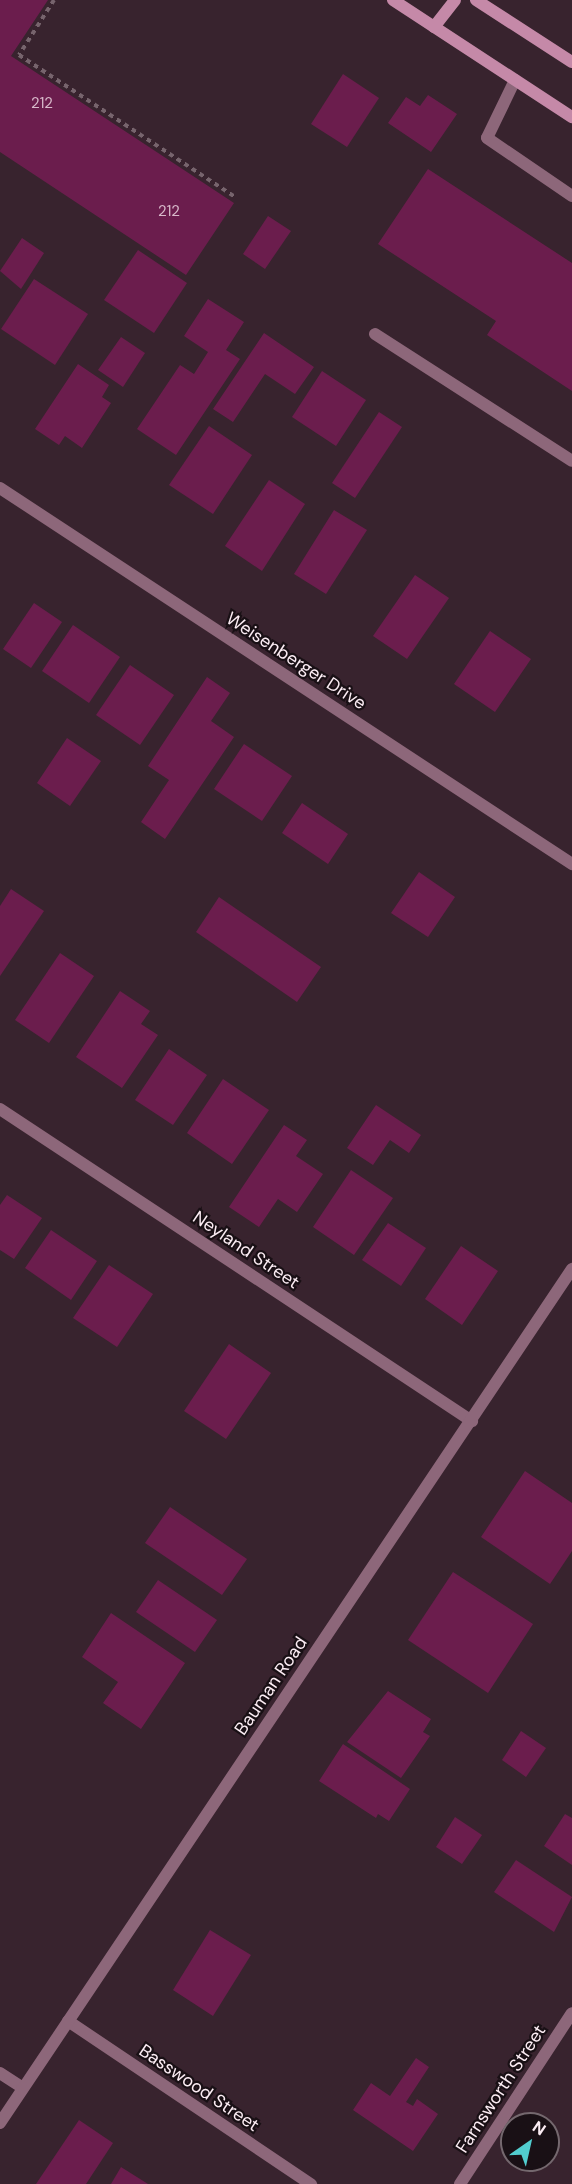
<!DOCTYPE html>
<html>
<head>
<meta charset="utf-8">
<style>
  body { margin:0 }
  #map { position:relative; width:572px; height:2184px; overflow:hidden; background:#38232e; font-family:"DM Sans",sans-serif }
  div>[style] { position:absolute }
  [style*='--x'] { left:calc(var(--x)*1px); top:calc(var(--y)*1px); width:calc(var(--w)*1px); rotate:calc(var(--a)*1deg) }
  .building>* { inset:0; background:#6b1d4d }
  .path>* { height:4px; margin-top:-2px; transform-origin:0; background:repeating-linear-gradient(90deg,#77646d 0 4.5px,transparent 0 9px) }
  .service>* { height:12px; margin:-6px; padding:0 6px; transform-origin:6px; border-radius:6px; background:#8d677a }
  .minor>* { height:12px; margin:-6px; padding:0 6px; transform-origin:6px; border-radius:6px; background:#8d677a }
  .secondary>* { height:12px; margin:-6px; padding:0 6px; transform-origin:6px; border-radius:6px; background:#c589a8 }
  span { translate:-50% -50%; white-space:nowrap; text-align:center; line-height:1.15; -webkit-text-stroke:4.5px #191015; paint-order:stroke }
  .number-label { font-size:15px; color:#d8b9ca }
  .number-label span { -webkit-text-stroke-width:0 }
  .street-label { font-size:18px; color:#fcedf4 }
  .north { position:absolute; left:500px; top:2112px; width:60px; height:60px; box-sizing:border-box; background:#191015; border:2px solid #74686e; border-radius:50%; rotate:34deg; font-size:16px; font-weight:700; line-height:24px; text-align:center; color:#fcedf4 }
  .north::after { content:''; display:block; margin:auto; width:21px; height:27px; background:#52cdcf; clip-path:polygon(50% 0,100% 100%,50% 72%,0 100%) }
</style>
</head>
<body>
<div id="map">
  <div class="building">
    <i style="clip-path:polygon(0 0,48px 0,11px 56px,234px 203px,186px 275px,0 152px)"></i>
    <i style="clip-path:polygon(343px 74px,379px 98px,347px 147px,311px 124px)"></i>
    <i style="clip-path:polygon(428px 95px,457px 114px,431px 152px,388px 123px,406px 97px,420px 106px)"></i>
    <i style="clip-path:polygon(428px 169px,572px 263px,572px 391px,487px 335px,496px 321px,378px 244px)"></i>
    <i style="clip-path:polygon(268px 216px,291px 231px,265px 269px,243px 254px)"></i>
    <i style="clip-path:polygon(22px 238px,44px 253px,21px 289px,0 271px)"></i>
    <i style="clip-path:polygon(138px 250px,187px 283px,154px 333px,104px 300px)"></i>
    <i style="clip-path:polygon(34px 279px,88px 314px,55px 365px,1px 329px)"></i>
    <i style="clip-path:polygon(208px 299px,244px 322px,226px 350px,240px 359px,176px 455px,137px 429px,180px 365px,194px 374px,208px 352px,184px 336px)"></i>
    <i style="clip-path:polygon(264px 333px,314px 367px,295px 394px,265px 374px,233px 422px,213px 409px)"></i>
    <i style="clip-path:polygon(121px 337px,145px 353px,123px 387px,98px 370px)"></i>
    <i style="clip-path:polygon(78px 364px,109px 385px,102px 397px,111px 403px,82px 448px,65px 436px,59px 445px,35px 429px)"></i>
    <i style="clip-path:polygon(322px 371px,366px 400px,336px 446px,292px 417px)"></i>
    <i style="clip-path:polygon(379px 412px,402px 427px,355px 498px,332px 483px)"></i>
    <i style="clip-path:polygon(209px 426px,252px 455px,213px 514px,169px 485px)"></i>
    <i style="clip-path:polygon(269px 480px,305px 504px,262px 571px,225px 546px)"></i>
    <i style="clip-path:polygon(334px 510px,367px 530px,326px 594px,294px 574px)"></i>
    <i style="clip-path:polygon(415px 575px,449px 598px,407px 659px,373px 636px)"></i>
    <i style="clip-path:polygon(34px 603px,62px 622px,31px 668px,3px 649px)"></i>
    <i style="clip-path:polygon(73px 625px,120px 657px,89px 703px,42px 671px)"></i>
    <i style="clip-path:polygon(490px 631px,531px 659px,495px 712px,454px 684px)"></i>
    <i style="clip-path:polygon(130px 665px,174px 695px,140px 745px,96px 715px)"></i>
    <i style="clip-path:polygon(207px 677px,230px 693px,211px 721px,234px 737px,165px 839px,141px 822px,169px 780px,148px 766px)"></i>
    <i style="clip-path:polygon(67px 738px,101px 761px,70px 806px,37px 783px)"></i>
    <i style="clip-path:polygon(244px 744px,292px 776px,262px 821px,214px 789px)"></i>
    <i style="clip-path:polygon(302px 803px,348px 834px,328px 864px,282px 833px)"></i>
    <i style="clip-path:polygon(419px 872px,455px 897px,428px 937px,391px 913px)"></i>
    <i style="clip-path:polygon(11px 889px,44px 911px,0 976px,0 906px)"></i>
    <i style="clip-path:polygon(219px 897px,321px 967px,297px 1002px,196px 932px)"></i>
    <i style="clip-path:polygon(60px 953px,94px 976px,49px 1043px,15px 1020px)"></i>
    <i style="clip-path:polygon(120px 991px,150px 1011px,141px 1024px,158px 1035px,122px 1088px,76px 1057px)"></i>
    <i style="clip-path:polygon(169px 1049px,207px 1075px,173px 1125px,135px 1100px)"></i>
    <i style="clip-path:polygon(223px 1079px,269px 1110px,232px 1164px,187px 1133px)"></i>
    <i style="clip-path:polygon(376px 1105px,421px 1135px,409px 1153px,390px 1140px,373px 1165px,347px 1148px)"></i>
    <i style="clip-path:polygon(284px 1125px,307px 1140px,296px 1156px,323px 1174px,297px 1212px,278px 1199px,259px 1227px,229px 1207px)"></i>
    <i style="clip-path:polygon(351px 1170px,393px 1198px,354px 1255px,313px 1227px)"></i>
    <i style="clip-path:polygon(7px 1195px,42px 1218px,14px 1259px,0 1250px,0 1205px)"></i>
    <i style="clip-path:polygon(388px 1223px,426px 1248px,401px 1286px,362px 1260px)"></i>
    <i style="clip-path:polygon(51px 1230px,97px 1261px,71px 1300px,25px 1268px)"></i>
    <i style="clip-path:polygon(461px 1246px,498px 1271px,462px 1325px,425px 1299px)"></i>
    <i style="clip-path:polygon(109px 1265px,153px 1294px,117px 1347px,73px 1318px)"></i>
    <i style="clip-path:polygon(229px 1344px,271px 1373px,226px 1439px,184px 1411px)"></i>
    <i style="clip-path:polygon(525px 1471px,572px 1503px,572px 1551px,550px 1584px,481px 1537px)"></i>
    <i style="clip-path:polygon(170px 1507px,247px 1559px,222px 1595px,145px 1543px)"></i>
    <i style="clip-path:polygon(453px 1572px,533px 1624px,488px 1693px,408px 1640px)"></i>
    <i style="clip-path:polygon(158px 1580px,217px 1620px,195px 1652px,136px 1612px)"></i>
    <i style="clip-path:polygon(111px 1613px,185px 1663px,141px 1729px,103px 1703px,118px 1682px,82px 1657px)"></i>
    <i style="clip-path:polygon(388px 1691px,431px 1719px,423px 1732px,430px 1736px,401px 1778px,347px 1742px)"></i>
    <i style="clip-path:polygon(521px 1731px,546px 1748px,526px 1777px,502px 1760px)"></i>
    <i style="clip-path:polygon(343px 1744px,410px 1789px,389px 1821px,378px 1814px,376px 1818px,319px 1781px)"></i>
    <i style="clip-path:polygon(565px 1814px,572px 1818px,572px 1865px,544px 1846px)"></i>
    <i style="clip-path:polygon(455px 1817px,482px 1835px,462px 1864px,436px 1847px)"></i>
    <i style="clip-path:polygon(516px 1860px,572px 1897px,554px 1932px,494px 1892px)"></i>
    <i style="clip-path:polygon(210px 1930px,251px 1955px,213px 2016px,173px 1990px)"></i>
    <i style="clip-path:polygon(416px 2058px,429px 2067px,406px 2102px,413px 2106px,417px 2099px,438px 2114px,413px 2151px,353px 2110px,371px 2083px,390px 2096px)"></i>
    <i style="clip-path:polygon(79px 2120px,113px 2143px,86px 2184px,36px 2184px)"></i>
    <i style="clip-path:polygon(121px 2167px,148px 2184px,111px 2184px)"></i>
  </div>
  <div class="path">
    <i style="--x:54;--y:0;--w:65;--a:122.5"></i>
    <i style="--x:19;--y:55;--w:257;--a:33.3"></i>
  </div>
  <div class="service">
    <i style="--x:515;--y:80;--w:64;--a:115.8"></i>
    <i style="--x:487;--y:138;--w:103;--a:34.3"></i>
    <i style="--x:375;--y:334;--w:234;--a:32.8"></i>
  </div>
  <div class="minor">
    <i style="--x:0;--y:488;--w:685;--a:33.32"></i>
    <i style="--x:0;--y:1109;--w:566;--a:33.47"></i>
    <i style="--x:68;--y:2021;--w:293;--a:33.9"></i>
    <i style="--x:0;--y:2073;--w:27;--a:33"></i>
    <i style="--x:0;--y:2123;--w:1028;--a:-56.19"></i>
    <i style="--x:460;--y:2184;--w:204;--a:-56.8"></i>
  </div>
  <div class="secondary">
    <i style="--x:393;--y:0;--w:214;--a:33.2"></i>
    <i style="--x:476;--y:0;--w:114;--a:32.9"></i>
    <i style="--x:434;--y:27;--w:34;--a:-52"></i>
  </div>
  <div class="number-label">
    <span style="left:42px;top:104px">212</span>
    <span style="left:169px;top:212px">212</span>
  </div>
  <div class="street-label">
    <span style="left:296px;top:661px;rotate:33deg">Weisenberger Drive</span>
    <span style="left:246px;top:1250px;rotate:34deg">Neyland Street</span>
    <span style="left:271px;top:1686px;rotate:-56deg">Bauman Road</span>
    <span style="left:199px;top:2088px;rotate:34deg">Basswood Street</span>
    <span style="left:501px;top:2089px;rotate:-57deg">Farnsworth Street</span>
  </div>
  <div class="north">N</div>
</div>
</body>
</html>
